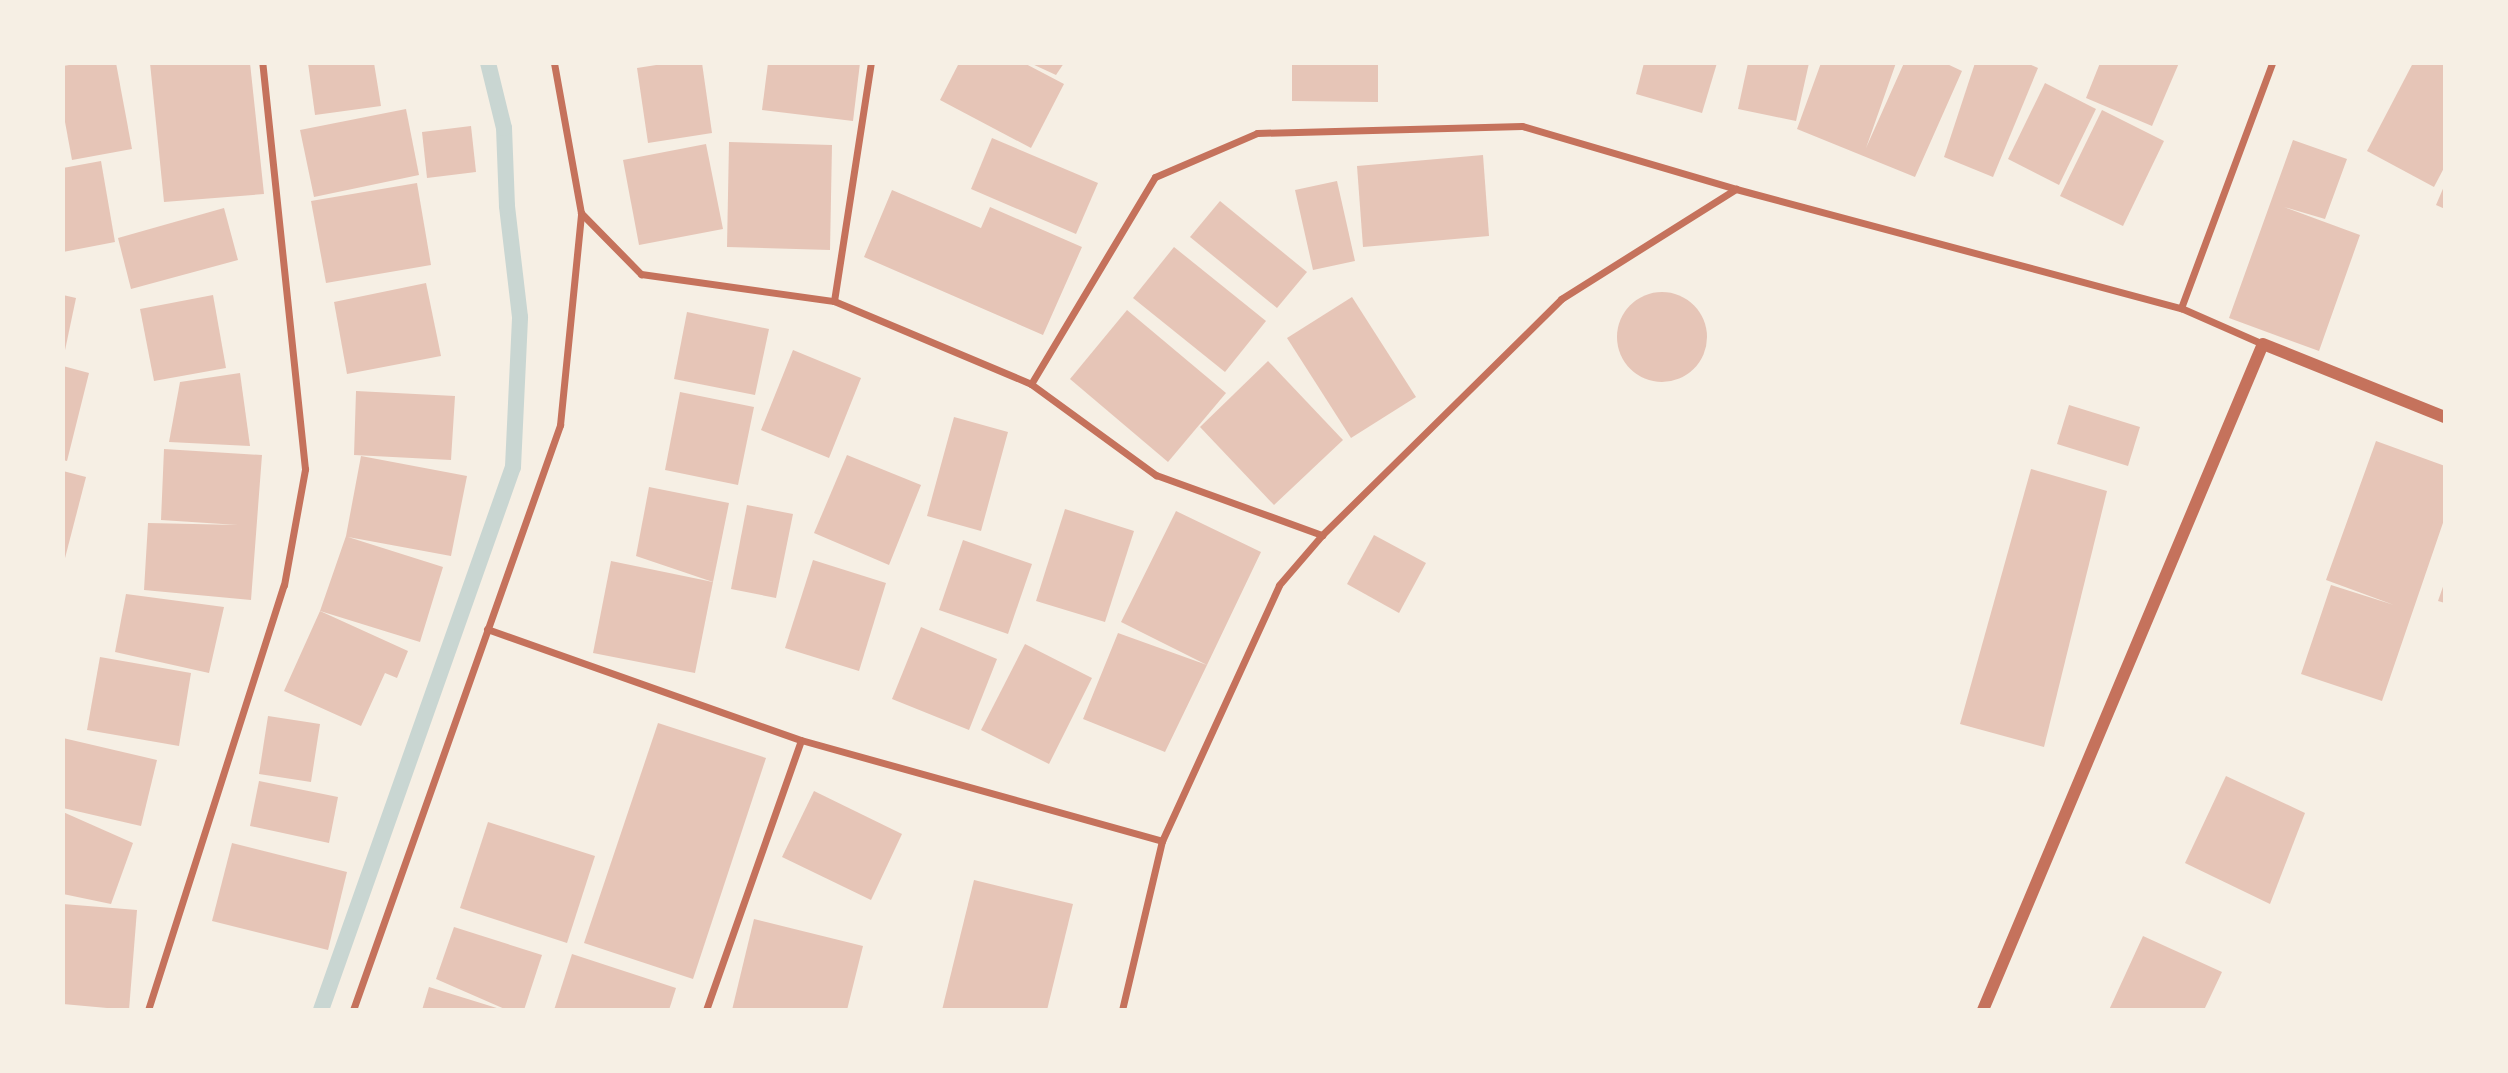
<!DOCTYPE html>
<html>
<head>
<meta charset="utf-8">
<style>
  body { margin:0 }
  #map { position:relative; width:2508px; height:1073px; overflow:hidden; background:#f6efe4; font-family:Manrope,sans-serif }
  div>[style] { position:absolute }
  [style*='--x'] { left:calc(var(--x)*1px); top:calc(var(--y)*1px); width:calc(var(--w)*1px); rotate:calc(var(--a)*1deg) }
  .stream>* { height:16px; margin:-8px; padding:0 8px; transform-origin:8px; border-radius:8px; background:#c9d6d2 }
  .building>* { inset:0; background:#e6c5b7 }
  .round { border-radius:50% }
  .minor>* { height:7px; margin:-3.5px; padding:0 3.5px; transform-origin:3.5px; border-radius:3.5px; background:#c5725c }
  .tertiary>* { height:12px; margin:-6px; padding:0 6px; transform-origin:6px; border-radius:6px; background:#c5725c }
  span { translate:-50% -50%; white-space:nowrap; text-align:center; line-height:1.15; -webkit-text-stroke:5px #f6efe4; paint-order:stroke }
  .frame { position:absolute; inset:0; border:65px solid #f6efe4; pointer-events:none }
</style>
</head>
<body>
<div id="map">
  <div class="stream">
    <i style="--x:321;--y:1010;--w:576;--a:-70.53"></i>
    <i style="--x:513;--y:467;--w:150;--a:-87.3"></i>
    <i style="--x:520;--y:317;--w:112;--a:-96.7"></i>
    <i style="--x:507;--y:206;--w:78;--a:-92.2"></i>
    <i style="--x:504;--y:128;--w:67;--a:-103.8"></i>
  </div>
  <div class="building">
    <i style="clip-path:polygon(81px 63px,116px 63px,132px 149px,72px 160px,63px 111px,63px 66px)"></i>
    <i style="clip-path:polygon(150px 63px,250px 63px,264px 194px,164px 202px)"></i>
    <i style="clip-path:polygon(308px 63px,374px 63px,381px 106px,315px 115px)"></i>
    <i style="clip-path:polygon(669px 63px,702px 63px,712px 133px,648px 143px,637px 68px)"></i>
    <i style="clip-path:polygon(768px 63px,860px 63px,853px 121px,762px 110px)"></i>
    <i style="clip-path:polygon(959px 63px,1024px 63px,1064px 84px,1031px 148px,940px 100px)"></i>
    <i style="clip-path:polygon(1030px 63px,1064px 63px,1056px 75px)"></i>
    <i style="clip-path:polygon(1292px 63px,1378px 63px,1378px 102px,1292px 101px)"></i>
    <i style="clip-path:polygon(1644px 63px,1717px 63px,1702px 113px,1636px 94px)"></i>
    <i style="clip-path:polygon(1748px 63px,1809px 63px,1796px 121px,1738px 109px)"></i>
    <i style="clip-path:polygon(1821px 63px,1896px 63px,1866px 148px,1904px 63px,1945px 63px,1962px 71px,1915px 177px,1797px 129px)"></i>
    <i style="clip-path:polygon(1975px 63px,2027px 63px,2038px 68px,1993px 177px,1944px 157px)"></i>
    <i style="clip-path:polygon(2100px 63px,2179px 63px,2152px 126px,2086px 98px)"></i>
    <i style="clip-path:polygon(2413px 63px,2445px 63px,2445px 166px,2434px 187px,2367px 151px)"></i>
    <i style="clip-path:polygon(2045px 83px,2096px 109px,2059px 185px,2008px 159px)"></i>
    <i style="clip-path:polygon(406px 109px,419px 175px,314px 197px,300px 130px)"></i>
    <i style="clip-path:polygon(2102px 110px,2164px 141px,2123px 226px,2060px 196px)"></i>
    <i style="clip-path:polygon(471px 126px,476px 172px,427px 178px,422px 132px)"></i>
    <i style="clip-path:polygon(992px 138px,1098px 183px,1076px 234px,971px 189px)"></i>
    <i style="clip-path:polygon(2293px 140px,2347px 159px,2325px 219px,2284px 207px,2360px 235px,2319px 351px,2229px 318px)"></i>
    <i style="clip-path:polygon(729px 142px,832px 145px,830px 250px,727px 247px)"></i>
    <i style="clip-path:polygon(706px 144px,723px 229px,639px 245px,623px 160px)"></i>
    <i style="clip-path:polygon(1483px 155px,1489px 236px,1363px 247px,1357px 166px)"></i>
    <i style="clip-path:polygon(101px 161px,115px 242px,63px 252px,63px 168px)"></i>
    <i style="clip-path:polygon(1337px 181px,1355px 261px,1313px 270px,1295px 190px)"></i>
    <i style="clip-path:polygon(417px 183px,431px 265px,326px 283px,311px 201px)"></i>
    <i style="clip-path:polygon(2445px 184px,2445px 209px,2436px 205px)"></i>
    <i style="clip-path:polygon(892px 190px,981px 228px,990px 207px,1082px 247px,1043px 335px,864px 257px)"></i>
    <i style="clip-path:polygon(1220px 201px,1307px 272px,1277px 308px,1190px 237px)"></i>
    <i style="clip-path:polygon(224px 208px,238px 260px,131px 289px,118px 238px)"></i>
    <i style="clip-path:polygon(1174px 247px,1266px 321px,1225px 372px,1133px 298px)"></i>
    <i style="clip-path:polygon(426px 283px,441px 356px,347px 374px,334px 302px)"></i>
    <i class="round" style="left:1617px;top:292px;width:90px;height:90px"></i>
    <i style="clip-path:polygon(63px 295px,76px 298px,64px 355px,63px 355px)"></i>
    <i style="clip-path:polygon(213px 295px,226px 368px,154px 381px,140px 309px)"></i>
    <i style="clip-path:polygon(1352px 297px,1416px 397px,1351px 438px,1287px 338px)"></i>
    <i style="clip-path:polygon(1127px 310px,1226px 393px,1168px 462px,1070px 379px)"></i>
    <i style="clip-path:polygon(687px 312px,769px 329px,755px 395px,674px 379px)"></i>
    <i style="clip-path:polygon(793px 350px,861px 378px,829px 458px,761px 430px)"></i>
    <i style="clip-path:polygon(1268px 361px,1343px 440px,1274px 505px,1200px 427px)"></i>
    <i style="clip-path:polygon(63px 366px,89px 373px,67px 461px,63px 460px)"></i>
    <i style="clip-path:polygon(240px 373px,250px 446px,169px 442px,180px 382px)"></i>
    <i style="clip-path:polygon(356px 391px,455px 396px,451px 460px,354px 455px)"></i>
    <i style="clip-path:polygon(680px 392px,754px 407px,738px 485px,665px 470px)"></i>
    <i style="clip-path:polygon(2069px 405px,2140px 427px,2128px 466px,2057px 444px)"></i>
    <i style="clip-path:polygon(954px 417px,1008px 432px,981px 531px,927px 516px)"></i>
    <i style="clip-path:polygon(2376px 441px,2445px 466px,2445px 517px,2382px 701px,2301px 674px,2331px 585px,2394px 605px,2326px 580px)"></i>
    <i style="clip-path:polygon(164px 449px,262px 455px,251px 600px,144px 590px,148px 523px,238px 525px,161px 520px)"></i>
    <i style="clip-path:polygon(847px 455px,921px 485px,889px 565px,814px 533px)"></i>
    <i style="clip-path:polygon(361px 456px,467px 476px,451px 556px,348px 537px,443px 567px,420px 642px,320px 611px,346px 536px)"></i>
    <i style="clip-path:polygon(2031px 469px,2107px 491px,2044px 747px,1960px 724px)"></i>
    <i style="clip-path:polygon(63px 471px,86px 477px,64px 562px,63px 562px)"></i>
    <i style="clip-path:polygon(649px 487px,729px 503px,713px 582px,636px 556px)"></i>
    <i style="clip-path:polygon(747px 505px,793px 514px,776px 598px,731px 589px)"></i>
    <i style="clip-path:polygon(1065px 509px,1134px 531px,1105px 622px,1036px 601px)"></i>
    <i style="clip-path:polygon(1176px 511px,1261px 552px,1207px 665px,1165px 752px,1083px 719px,1118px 633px,1207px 665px,1121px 622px)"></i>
    <i style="clip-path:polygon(1374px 535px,1426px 563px,1399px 613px,1347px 584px)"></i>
    <i style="clip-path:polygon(963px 540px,1032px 564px,1008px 634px,939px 610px)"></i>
    <i style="clip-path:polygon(813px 560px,886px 583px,859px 671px,785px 648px)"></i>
    <i style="clip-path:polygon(611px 561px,713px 582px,695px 673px,593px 653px)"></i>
    <i style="clip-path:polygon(2445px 581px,2445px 603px,2438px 601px)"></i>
    <i style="clip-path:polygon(126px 594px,224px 607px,209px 673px,115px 652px)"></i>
    <i style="clip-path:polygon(320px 611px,408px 651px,397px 678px,385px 673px,361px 726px,284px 691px)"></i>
    <i style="clip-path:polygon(921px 627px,997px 659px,969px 730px,892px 699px)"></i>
    <i style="clip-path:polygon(1025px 644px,1092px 678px,1049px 764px,981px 730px)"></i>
    <i style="clip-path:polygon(100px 657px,191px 673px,179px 746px,87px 730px)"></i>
    <i style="clip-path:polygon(268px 716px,320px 724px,311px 782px,259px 774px)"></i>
    <i style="clip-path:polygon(658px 723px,766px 758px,693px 979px,584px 943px)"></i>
    <i style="clip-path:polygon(63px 738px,157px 760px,141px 826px,63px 808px)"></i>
    <i style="clip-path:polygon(2226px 776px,2305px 813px,2270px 904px,2185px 863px)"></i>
    <i style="clip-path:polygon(259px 781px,338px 797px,329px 843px,250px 826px)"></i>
    <i style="clip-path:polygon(814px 791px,902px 834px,871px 900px,782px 857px)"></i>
    <i style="clip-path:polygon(63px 812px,133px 843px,111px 904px,63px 894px)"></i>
    <i style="clip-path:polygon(488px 822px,595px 856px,567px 943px,460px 908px)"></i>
    <i style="clip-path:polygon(232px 843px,347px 872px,328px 950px,212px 921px)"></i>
    <i style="clip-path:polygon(974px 880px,1073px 904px,1047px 1010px,942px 1010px)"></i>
    <i style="clip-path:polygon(63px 904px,137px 910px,129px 1010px,63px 1004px)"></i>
    <i style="clip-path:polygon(754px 919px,863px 946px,847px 1010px,732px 1010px)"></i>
    <i style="clip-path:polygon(454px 927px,542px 955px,524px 1010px,507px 1010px,436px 979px)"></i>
    <i style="clip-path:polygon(2143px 936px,2222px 972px,2204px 1010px,2109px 1010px)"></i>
    <i style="clip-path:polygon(572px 954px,676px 988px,669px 1010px,554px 1010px)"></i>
    <i style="clip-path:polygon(429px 987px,500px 1009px,500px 1010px,422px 1010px)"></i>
  </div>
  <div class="minor">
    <i style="--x:581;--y:213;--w:86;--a:45.5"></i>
    <i style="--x:641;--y:274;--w:195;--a:8"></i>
    <i style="--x:834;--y:301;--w:214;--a:22.8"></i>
    <i style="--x:1031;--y:384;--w:155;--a:36.1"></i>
    <i style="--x:1156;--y:475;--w:177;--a:19.9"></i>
    <i style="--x:834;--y:301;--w:241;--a:-81.2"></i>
    <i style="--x:2181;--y:308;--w:261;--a:-69.6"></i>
    <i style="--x:1031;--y:384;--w:241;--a:-59.1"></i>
    <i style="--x:1155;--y:177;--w:111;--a:-23.3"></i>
    <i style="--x:1257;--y:133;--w:265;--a:-1.5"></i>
    <i style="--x:1522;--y:126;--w:223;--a:16.4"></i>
    <i style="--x:487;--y:629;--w:333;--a:19.5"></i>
    <i style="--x:801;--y:740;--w:375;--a:15.6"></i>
    <i style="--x:148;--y:1010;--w:446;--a:-72.3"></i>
    <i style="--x:284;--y:585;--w:118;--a:-79.7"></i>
    <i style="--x:305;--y:469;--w:408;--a:-96"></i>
    <i style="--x:353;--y:1010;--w:621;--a:-70.51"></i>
    <i style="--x:560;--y:425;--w:213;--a:-84.3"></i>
    <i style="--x:581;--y:213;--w:152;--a:-100.2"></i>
    <i style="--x:706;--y:1010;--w:286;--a:-70.6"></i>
    <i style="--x:1122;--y:1010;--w:174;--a:-76.7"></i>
    <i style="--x:1162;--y:841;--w:281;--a:-65.4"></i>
    <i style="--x:1279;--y:585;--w:66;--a:-49.3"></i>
    <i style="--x:1322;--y:535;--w:336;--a:-44.6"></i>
    <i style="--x:1561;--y:299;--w:207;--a:-32.2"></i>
    <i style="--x:1736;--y:189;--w:461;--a:15"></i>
    <i style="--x:2181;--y:308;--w:90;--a:23.7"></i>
  </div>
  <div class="tertiary">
    <i style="--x:1983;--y:1010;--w:722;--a:-67.2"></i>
    <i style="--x:2263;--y:344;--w:196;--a:21.9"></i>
  </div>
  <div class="frame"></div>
</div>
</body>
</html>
